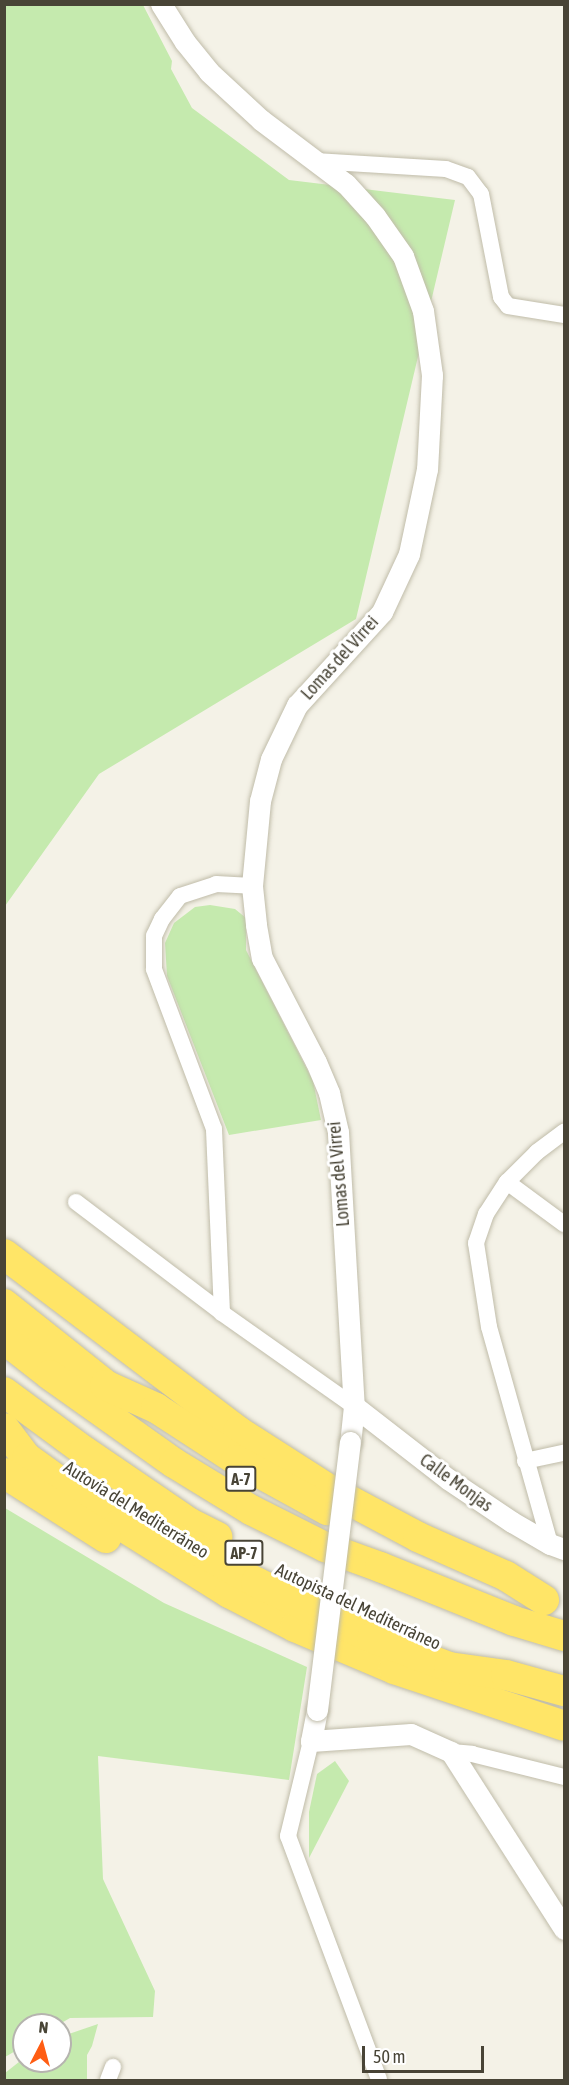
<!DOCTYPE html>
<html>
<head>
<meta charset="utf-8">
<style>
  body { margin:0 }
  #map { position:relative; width:569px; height:2085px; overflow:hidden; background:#f4f2e7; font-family:"Asap Condensed",sans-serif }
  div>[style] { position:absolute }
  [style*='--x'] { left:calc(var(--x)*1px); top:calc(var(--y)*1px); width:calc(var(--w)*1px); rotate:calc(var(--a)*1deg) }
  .green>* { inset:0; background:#c5eaae }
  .roads { filter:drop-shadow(0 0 2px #c0bca9) drop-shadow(0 0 2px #c0bca9) }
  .minor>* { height:16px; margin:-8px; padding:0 8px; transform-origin:8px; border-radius:8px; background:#fff }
  .tertiary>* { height:21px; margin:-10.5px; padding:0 10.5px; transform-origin:10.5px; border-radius:10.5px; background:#fff }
  .motorway>* { height:30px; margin:-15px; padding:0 15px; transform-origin:15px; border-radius:15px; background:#ffe567 }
  .bridges { filter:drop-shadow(0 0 2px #c0bca9) drop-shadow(0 0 2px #c0bca9) }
  .tertiary-bridge>* { height:21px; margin:-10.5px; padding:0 10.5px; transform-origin:10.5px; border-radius:10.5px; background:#fff }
  span { translate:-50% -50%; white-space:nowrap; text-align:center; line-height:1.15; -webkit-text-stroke:6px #fff; paint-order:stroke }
  .shield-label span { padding:2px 4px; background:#fff; border:2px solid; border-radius:4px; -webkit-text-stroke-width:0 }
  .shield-label { font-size:16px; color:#484436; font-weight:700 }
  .street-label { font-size:18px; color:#484436 }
  .frame { position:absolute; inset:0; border:6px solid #484436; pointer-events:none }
  .north { position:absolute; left:12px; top:2013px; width:60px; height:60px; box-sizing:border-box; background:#fff; border:2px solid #b6b4af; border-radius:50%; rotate:6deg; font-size:16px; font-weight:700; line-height:24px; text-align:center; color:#484436 }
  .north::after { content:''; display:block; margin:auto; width:21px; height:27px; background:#ff5d13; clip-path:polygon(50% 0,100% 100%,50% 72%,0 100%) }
  .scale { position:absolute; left:362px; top:2046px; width:122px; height:27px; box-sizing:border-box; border:3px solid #484436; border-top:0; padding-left:8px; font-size:18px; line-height:21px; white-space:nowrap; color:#484436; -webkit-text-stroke:4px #fff; paint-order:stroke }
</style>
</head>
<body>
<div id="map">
  <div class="green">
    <i style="clip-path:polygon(5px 5px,143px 5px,172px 61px,171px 69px,192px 108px,289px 180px,455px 200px,356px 619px,99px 774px,5px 906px)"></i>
    <i style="clip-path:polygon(210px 905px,235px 909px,246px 918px,246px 950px,313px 1081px,321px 1120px,229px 1135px,167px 976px,165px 943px,174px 923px,195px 907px)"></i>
    <i style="clip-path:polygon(5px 1508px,164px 1603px,307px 1667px,289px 1780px,98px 1756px,103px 1879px,155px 1991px,153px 2017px,70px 2018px,58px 2025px,24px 2025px,24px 2046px,5px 2057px)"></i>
    <i style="clip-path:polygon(335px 1761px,349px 1781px,309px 1858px,309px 1812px,317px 1774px)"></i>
    <i style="clip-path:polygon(98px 2024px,92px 2046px,87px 2055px,87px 2080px,5px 2080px,5px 2073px,24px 2058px,24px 2061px,60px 2061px,60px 2037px)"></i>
  </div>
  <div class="roads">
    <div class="minor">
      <i style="--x:315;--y:161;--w:131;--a:3.5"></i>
      <i style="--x:446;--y:169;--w:23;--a:20"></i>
      <i style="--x:468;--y:177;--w:21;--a:53"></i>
      <i style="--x:481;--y:194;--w:105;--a:79"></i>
      <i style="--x:501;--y:297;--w:11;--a:52"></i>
      <i style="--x:508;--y:306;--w:57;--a:9.1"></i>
      <i style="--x:507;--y:1182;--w:71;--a:36.4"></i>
      <i style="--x:76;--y:1202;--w:183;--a:37.2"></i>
      <i style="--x:222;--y:1313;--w:161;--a:35.2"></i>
      <i style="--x:222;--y:1313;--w:184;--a:-92.5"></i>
      <i style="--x:214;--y:1129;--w:171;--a:-110.6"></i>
      <i style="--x:154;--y:969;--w:33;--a:-90"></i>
      <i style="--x:154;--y:936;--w:19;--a:-65"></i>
      <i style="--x:162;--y:919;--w:29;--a:-52"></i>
      <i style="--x:180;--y:896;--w:38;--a:-18"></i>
      <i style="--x:216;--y:884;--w:36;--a:3"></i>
      <i style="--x:525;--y:1461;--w:40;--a:-12"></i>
      <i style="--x:550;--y:1544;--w:225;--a:-105.7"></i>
      <i style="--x:489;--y:1327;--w:85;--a:-98.8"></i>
      <i style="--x:476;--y:1243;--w:31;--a:-71"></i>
      <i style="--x:486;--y:1214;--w:38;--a:-57"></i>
      <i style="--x:507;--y:1182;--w:42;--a:-45"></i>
      <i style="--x:537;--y:1152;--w:34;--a:-37"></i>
      <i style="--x:311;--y:1741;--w:98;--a:103.6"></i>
      <i style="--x:288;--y:1836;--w:260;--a:69.5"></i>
      <i style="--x:451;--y:1752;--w:21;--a:5"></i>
      <i style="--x:472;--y:1754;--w:95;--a:14"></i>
      <i style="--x:108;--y:2080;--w:14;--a:-69"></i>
    </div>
    <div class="tertiary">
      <i style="--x:161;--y:4;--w:45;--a:57.7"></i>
      <i style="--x:185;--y:42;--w:38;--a:51"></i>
      <i style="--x:209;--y:72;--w:71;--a:42.7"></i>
      <i style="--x:261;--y:120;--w:106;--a:37"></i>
      <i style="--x:346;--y:184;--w:43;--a:47.8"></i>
      <i style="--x:375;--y:216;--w:49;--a:55"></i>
      <i style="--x:403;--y:256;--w:59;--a:70"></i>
      <i style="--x:423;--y:311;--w:65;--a:82"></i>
      <i style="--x:432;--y:375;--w:94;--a:93"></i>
      <i style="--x:427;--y:469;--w:87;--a:102"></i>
      <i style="--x:409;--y:554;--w:64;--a:115"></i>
      <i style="--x:382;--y:612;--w:126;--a:132.4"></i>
      <i style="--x:297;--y:705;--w:60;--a:115.7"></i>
      <i style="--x:271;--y:759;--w:43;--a:104.7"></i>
      <i style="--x:260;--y:801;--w:85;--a:95.4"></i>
      <i style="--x:252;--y:886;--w:39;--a:84"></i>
      <i style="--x:256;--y:925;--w:34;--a:80"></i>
      <i style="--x:262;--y:958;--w:117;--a:62.6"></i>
      <i style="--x:316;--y:1062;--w:34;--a:67"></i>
      <i style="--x:329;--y:1093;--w:40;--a:77"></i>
      <i style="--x:338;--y:1132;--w:274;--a:86.7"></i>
      <i style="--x:354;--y:1406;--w:36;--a:96"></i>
      <i style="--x:354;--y:1406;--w:119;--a:37.8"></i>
      <i style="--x:448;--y:1479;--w:77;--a:33.9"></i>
      <i style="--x:512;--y:1522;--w:44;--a:30.1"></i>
      <i style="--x:550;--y:1544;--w:15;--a:20"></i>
      <i style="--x:317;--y:1710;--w:32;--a:101"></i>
      <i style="--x:311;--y:1741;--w:100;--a:-4"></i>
      <i style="--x:411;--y:1734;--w:44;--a:24.2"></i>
      <i style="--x:451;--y:1752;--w:210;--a:57.4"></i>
    </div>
    <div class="motorway">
      <i style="--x:4;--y:1254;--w:293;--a:37.1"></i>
      <i style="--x:238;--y:1431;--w:109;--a:32.7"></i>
      <i style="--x:330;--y:1490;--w:100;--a:28.1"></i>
      <i style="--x:418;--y:1537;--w:96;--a:23.9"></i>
      <i style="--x:506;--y:1576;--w:45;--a:32.3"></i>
      <i style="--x:4;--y:1304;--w:151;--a:38.5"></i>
      <i style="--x:4;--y:1339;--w:58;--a:38"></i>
      <i style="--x:50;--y:1375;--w:152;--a:35.4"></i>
      <i style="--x:174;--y:1463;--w:90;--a:31.4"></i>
      <i style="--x:251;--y:1510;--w:83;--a:26.6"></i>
      <i style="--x:325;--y:1547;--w:59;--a:20"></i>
      <i style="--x:380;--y:1567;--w:144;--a:21.9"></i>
      <i style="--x:514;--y:1621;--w:52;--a:16.7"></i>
      <i style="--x:105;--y:1385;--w:56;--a:24.3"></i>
      <i style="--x:156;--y:1408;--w:95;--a:33"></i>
      <i style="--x:236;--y:1460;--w:104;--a:28.8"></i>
      <i style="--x:4;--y:1392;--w:99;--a:36.4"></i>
      <i style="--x:84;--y:1451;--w:126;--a:34.3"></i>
      <i style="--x:188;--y:1522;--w:33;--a:27"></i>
      <i style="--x:4;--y:1428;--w:38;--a:53"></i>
      <i style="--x:27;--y:1458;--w:113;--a:35.7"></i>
      <i style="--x:119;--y:1524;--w:130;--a:32.1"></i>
      <i style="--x:229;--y:1593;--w:74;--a:27.3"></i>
      <i style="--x:295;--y:1627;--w:108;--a:23"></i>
      <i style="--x:394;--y:1669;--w:179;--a:18.5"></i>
      <i style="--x:4;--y:1473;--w:121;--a:32.5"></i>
      <i style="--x:174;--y:1537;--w:94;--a:28.8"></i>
      <i style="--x:256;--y:1582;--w:129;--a:25.8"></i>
      <i style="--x:372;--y:1638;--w:82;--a:20.6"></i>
      <i style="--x:449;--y:1667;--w:58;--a:8"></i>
      <i style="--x:506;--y:1675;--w:60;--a:15.4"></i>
    </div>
  </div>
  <div class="bridges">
    <div class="tertiary-bridge">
      <i style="--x:317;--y:1710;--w:270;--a:-83"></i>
    </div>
  </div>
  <div class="shield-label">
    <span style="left:241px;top:1479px">A-7</span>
    <span style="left:244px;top:1553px">AP-7</span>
  </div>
  <div class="street-label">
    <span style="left:340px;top:658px;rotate:-48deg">Lomas del Virrei</span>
    <span style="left:339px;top:1174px;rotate:-95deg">Lomas del Virrei</span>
    <span style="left:456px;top:1483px;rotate:36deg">Calle Monjas</span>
    <span style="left:136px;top:1510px;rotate:32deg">Autovía del Mediterráneo</span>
    <span style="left:358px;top:1607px;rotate:25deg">Autopista del Mediterráneo</span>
  </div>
  <div class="frame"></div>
  <div class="north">N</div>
  <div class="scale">50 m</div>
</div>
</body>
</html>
